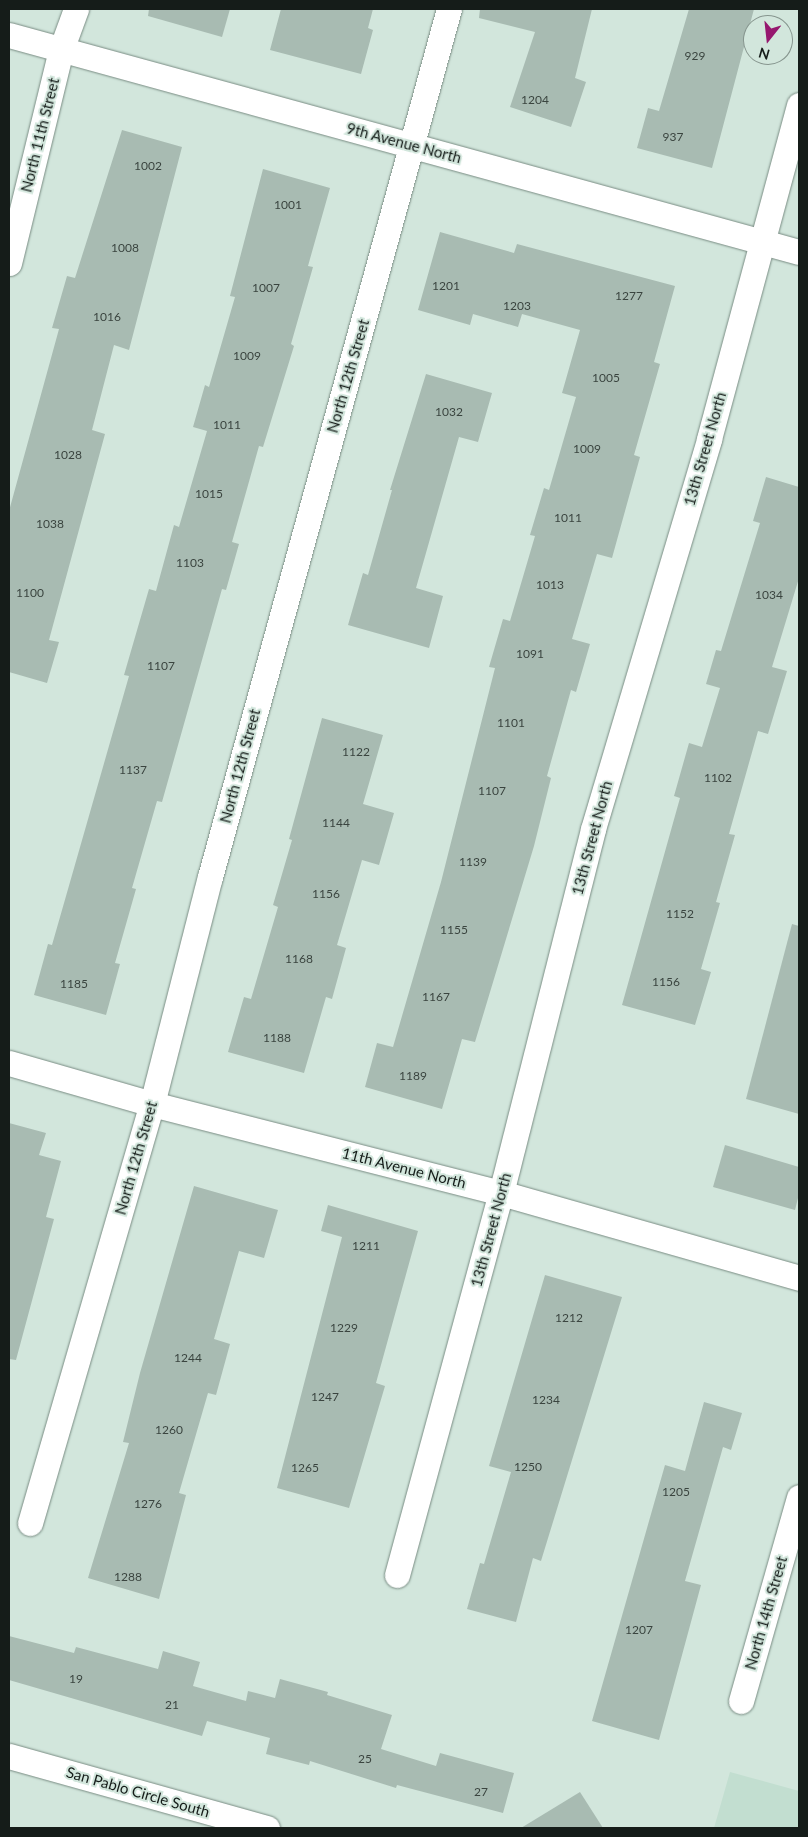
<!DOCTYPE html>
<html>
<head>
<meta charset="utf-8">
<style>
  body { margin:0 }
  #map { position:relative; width:808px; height:1837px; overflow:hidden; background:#d2e6dc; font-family:Lato,sans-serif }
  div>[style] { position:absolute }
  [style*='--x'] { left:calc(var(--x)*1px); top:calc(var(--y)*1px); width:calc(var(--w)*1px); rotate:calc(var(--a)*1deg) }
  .built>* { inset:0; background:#c2ded0 }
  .building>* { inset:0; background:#a8bbb2 }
  .roads { filter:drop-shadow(0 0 1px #798c83) drop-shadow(0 0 1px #798c83) }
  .minor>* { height:25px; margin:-12.5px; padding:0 12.5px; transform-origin:12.5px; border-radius:12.5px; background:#fff }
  span { translate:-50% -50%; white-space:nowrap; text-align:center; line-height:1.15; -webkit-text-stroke:4px #d2e6dc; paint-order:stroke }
  .number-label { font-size:12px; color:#3a443f }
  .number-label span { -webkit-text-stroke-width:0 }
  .street-label { font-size:15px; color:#151c19 }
  .frame { position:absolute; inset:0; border:10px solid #151c19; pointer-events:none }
  .north { position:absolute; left:743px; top:15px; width:50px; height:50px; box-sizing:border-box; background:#d2e6dc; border:1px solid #86958e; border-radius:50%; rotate:196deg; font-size:14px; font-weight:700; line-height:20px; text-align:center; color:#151c19 }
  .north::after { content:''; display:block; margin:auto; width:18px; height:22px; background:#96176f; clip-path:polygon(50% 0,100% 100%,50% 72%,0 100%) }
</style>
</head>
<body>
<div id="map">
  <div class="built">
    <i style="clip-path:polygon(730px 1772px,799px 1791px,799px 1828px,714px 1828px)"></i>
  </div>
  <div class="building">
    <i style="clip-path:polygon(149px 9px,230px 9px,222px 37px,148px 16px)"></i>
    <i style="clip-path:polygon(281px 9px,373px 9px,368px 28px,373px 30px,361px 74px,270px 50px)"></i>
    <i style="clip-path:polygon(480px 9px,592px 9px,575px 78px,586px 82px,571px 127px,510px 107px,535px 32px,479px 18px)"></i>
    <i style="clip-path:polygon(689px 9px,754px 9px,712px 168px,637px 148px,648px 108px,659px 111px)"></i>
    <i style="clip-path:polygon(122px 130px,182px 147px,129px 350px,114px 345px,92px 430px,105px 434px,49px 640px,59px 642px,47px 683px,9px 672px,9px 511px,59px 329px,52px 328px,67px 276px,75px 278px)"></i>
    <i style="clip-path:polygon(263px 169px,330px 188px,308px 266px,313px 267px,291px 344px,294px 346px,263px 447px,259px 446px,232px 542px,239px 544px,226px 590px,222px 589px,162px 802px,157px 801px,132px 888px,136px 889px,115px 963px,120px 964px,106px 1015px,34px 995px,48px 944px,52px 945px,129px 676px,124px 675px,149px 589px,156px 591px,174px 525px,179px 527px,207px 431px,193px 427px,205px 385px,209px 387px,235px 297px,230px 296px)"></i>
    <i style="clip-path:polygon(440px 232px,514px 253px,517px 244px,675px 286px,654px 362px,660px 364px,634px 455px,640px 457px,612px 558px,597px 554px,572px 639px,590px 644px,576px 692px,571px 690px,547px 776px,551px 778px,534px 846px,475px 1042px,462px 1039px,442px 1109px,365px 1087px,377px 1043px,393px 1047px,441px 882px,495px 668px,489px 667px,503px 619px,510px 621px,535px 536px,530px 535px,544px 488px,549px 490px,576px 397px,562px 393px,580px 330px,522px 314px,518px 327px,473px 314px,470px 325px,418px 310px)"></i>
    <i style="clip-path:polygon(426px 374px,492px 393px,478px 442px,459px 437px,416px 588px,443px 596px,429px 648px,348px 625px,363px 573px,368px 575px,392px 490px,390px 490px)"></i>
    <i style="clip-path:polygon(766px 477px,799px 487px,799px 578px,772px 667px,787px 671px,768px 734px,758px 731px,729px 834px,735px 835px,716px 902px,720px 903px,701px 969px,711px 972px,695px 1025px,622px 1005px,680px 798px,674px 796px,689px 743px,702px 747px,720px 688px,706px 684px,716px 650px,721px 651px,760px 523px,753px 521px)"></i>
    <i style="clip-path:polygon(322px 718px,383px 735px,363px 804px,394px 813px,379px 865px,362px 860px,337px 945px,346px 948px,332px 999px,326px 997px,304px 1073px,228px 1052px,244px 997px,251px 999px,278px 907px,273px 905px,292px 840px,289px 839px)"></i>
    <i style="clip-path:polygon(792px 924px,799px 926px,799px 1114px,746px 1099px)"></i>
    <i style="clip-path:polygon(9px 1123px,46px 1133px,39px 1155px,61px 1161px,46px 1217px,54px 1219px,16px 1360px,9px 1359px)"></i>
    <i style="clip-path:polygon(725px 1145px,799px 1167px,799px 1194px,795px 1210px,713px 1187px)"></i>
    <i style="clip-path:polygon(194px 1186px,278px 1210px,264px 1258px,239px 1251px,214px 1339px,230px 1344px,216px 1395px,208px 1393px,179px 1493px,186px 1495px,159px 1599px,88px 1578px,129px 1443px,123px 1442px,140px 1373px)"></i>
    <i style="clip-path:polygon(328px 1205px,418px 1231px,376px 1383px,385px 1386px,349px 1508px,277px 1488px,342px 1237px,321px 1231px)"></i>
    <i style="clip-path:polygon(545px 1275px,622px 1297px,541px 1561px,533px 1558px,516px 1622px,467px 1609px,480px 1563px,484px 1564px,511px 1472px,489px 1466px)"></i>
    <i style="clip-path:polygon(704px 1402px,742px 1413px,731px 1450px,723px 1447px,685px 1581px,701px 1585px,659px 1740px,592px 1721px,665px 1465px,685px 1471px)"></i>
    <i style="clip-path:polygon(9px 1636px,74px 1653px,76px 1647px,158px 1669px,163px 1651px,200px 1662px,193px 1686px,246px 1701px,248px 1691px,275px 1698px,280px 1679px,328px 1692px,327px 1695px,392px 1715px,381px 1749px,436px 1766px,440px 1753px,514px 1773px,503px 1813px,397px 1785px,396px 1788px,310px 1761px,309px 1765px,266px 1754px,270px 1738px,207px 1721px,202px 1736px,9px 1680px)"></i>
    <i style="clip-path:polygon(580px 1792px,603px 1828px,521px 1828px)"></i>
  </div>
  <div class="roads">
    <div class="minor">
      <i style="--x:9;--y:35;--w:819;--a:15.36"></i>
      <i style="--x:9;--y:263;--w:219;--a:-76.3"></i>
      <i style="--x:61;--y:50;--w:44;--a:-69.9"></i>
      <i style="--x:9;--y:1063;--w:149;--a:16"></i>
      <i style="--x:152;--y:1104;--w:360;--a:14.3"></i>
      <i style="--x:501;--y:1193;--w:310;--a:15.9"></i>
      <i style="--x:30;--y:1523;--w:436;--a:-73.8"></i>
      <i style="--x:152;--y:1104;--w:234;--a:-75.7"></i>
      <i style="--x:210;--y:877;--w:900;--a:-74.61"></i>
      <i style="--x:397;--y:1575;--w:396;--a:-74.8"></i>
      <i style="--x:501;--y:1193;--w:375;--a:-75.8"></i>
      <i style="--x:593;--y:829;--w:407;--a:-73.4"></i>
      <i style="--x:709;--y:439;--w:346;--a:-74.9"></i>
      <i style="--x:741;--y:1701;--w:212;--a:-74.1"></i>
      <i style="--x:9;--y:1756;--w:268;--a:15.6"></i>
    </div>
  </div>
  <div class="number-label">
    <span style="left:695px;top:56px">929</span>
    <span style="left:535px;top:100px">1204</span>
    <span style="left:673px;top:137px">937</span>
    <span style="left:148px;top:166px">1002</span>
    <span style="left:288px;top:205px">1001</span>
    <span style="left:125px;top:248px">1008</span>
    <span style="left:446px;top:286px">1201</span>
    <span style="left:266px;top:288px">1007</span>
    <span style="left:629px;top:296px">1277</span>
    <span style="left:517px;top:306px">1203</span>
    <span style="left:107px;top:317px">1016</span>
    <span style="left:247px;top:356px">1009</span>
    <span style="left:606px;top:378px">1005</span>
    <span style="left:449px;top:412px">1032</span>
    <span style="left:227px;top:425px">1011</span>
    <span style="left:587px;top:449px">1009</span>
    <span style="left:68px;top:455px">1028</span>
    <span style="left:209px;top:494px">1015</span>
    <span style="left:568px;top:518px">1011</span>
    <span style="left:50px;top:524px">1038</span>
    <span style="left:190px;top:563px">1103</span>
    <span style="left:550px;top:585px">1013</span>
    <span style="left:30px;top:593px">1100</span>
    <span style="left:769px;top:595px">1034</span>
    <span style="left:530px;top:654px">1091</span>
    <span style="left:161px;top:666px">1107</span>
    <span style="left:511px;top:723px">1101</span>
    <span style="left:356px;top:752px">1122</span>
    <span style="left:133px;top:770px">1137</span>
    <span style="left:718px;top:778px">1102</span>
    <span style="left:492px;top:791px">1107</span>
    <span style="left:336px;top:823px">1144</span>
    <span style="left:473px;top:862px">1139</span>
    <span style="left:326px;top:894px">1156</span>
    <span style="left:680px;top:914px">1152</span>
    <span style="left:454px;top:930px">1155</span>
    <span style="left:299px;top:959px">1168</span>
    <span style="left:666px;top:982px">1156</span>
    <span style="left:74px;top:984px">1185</span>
    <span style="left:436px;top:997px">1167</span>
    <span style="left:277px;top:1038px">1188</span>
    <span style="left:413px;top:1076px">1189</span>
    <span style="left:366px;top:1246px">1211</span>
    <span style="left:569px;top:1318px">1212</span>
    <span style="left:344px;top:1328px">1229</span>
    <span style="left:188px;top:1358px">1244</span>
    <span style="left:325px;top:1397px">1247</span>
    <span style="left:546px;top:1400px">1234</span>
    <span style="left:169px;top:1430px">1260</span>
    <span style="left:528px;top:1467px">1250</span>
    <span style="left:305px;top:1468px">1265</span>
    <span style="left:676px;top:1492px">1205</span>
    <span style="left:148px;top:1504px">1276</span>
    <span style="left:128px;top:1577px">1288</span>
    <span style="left:639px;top:1630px">1207</span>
    <span style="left:76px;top:1679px">19</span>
    <span style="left:172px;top:1705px">21</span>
    <span style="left:365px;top:1759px">25</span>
    <span style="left:481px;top:1792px">27</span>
  </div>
  <div class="street-label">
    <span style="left:40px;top:135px;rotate:-76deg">North 11th Street</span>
    <span style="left:404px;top:143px;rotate:15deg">9th Avenue North</span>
    <span style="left:348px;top:376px;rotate:-74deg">North 12th Street</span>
    <span style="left:705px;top:449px;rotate:-74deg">13th Street North</span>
    <span style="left:240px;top:766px;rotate:-75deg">North 12th Street</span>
    <span style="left:592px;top:838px;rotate:-75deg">13th Street North</span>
    <span style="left:136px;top:1158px;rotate:-74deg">North 12th Street</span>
    <span style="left:404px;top:1168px;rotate:14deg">11th Avenue North</span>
    <span style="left:491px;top:1230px;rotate:-75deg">13th Street North</span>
    <span style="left:766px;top:1613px;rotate:-74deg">North 14th Street</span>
    <span style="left:138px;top:1792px;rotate:16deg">San Pablo Circle South</span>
  </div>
  <div class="frame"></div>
  <div class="north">N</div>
</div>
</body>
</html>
